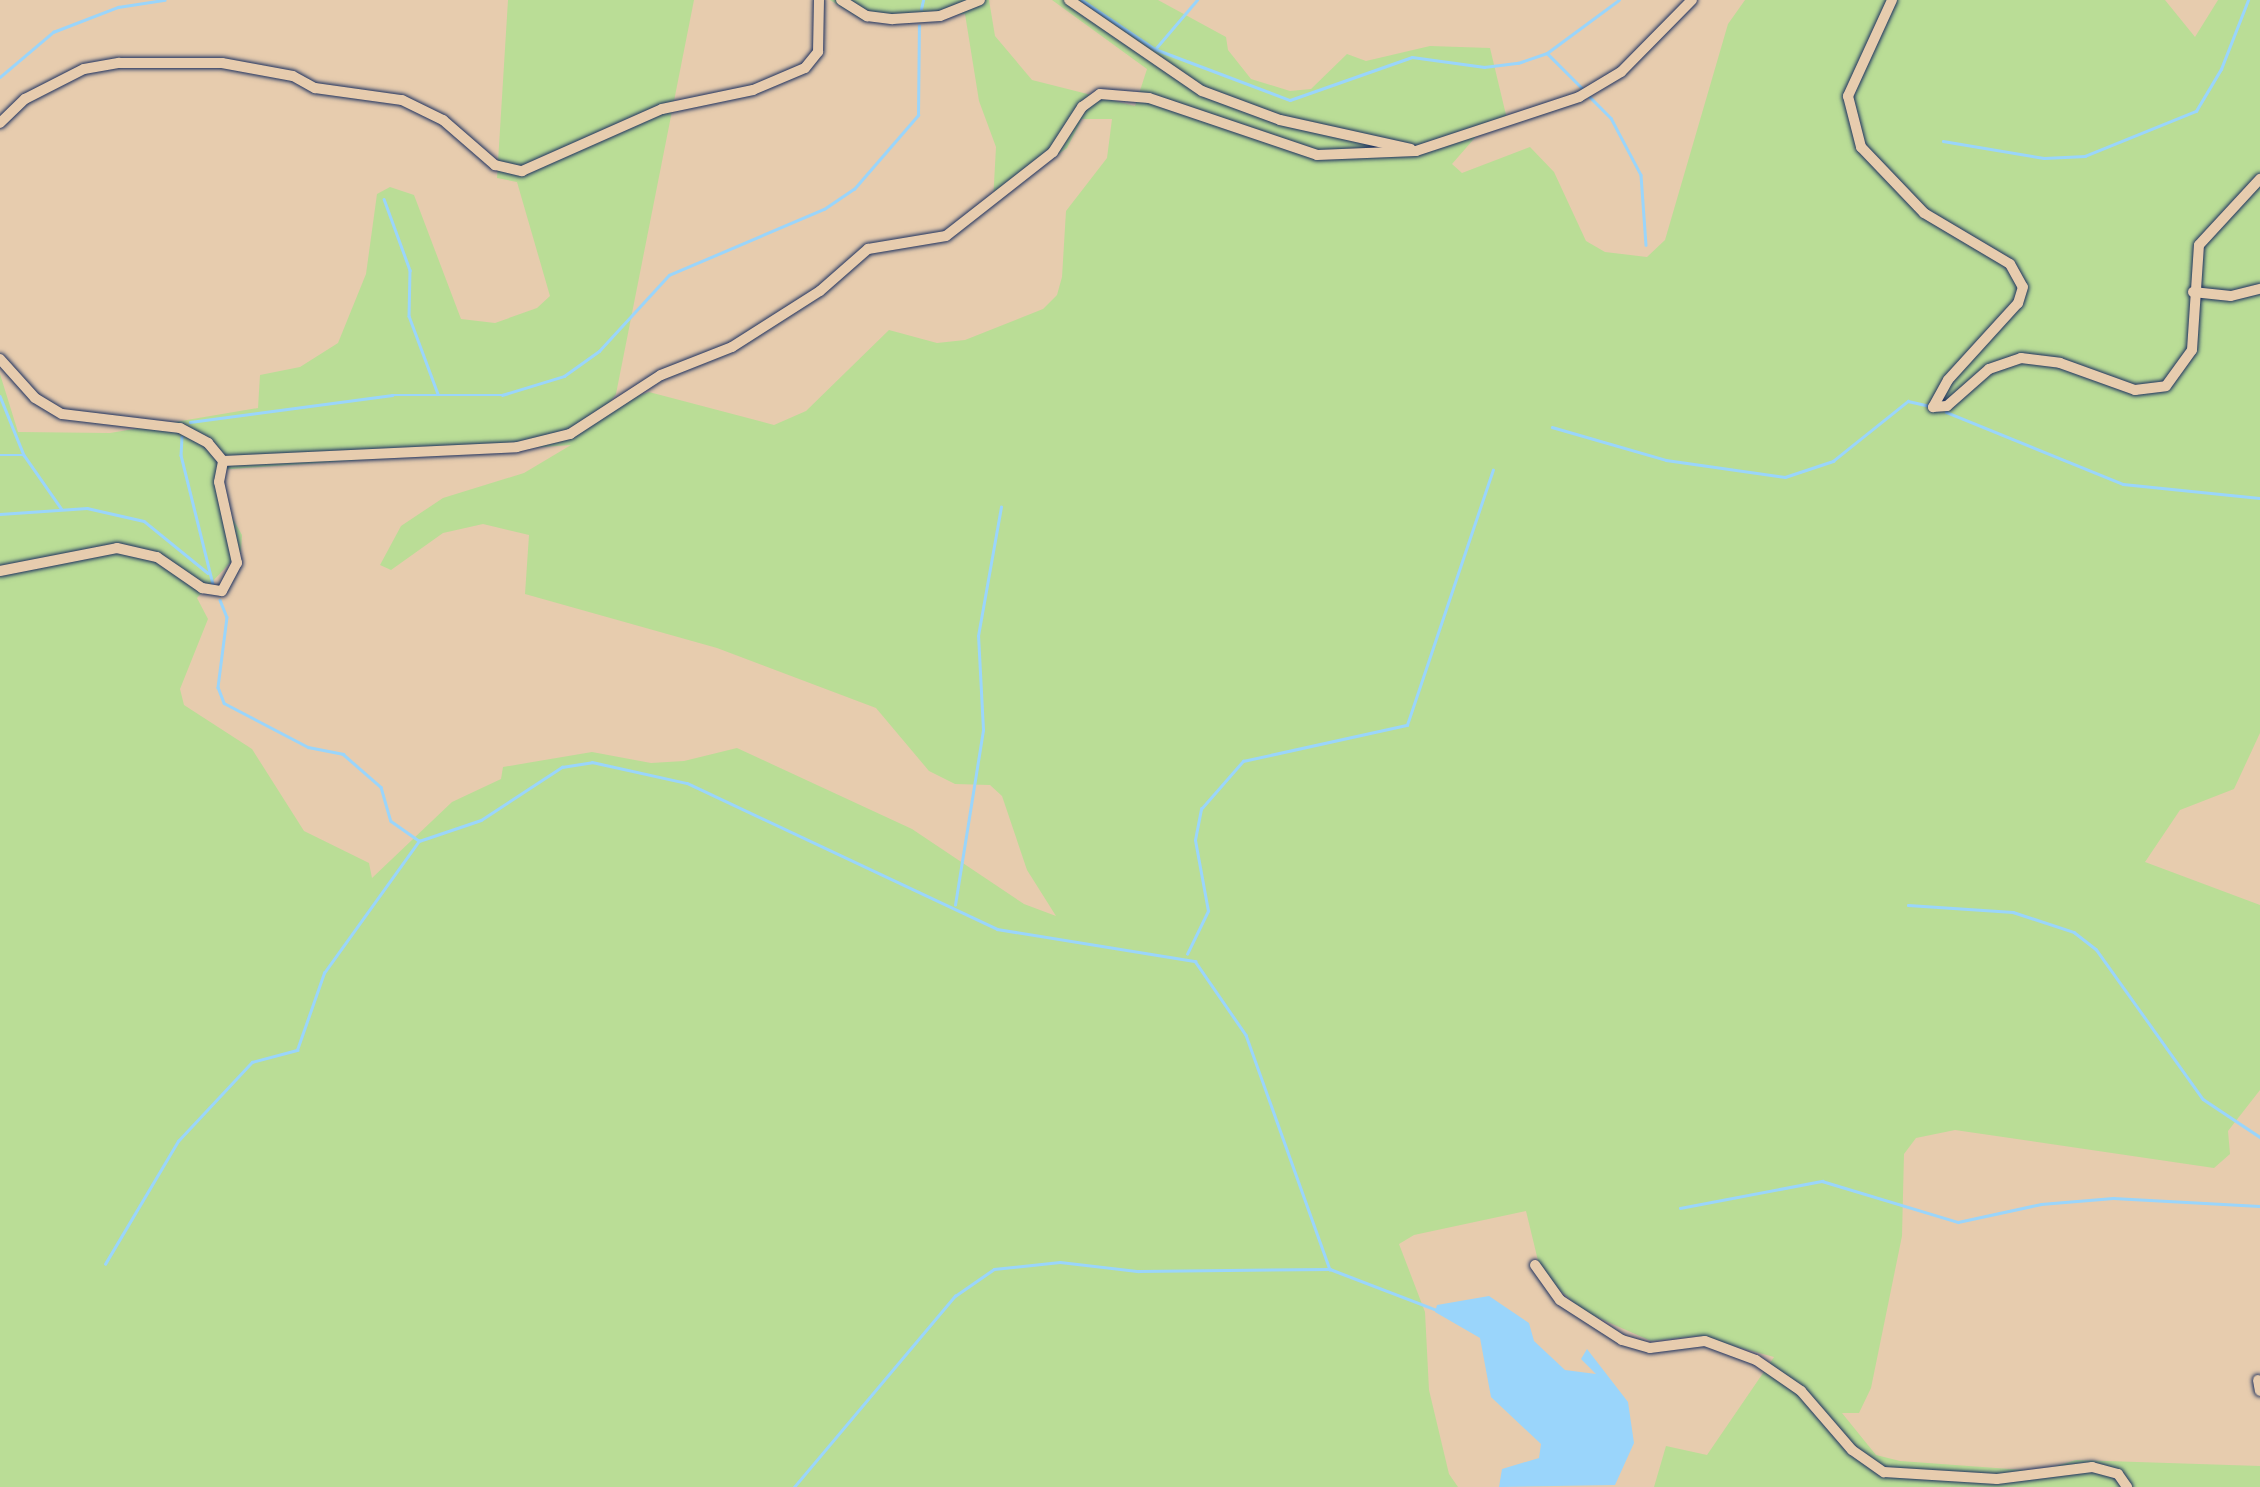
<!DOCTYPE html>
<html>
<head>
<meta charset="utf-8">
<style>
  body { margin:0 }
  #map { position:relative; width:2260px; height:1487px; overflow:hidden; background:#e7ccae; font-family:Kalam,sans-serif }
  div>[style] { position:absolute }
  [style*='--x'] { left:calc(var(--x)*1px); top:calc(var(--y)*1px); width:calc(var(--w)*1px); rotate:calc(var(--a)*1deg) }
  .green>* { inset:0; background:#badd96 }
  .water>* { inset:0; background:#9ad5fb }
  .stream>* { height:2.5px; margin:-1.25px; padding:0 1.25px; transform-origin:1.25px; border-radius:1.25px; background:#9ad5fb }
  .roads { filter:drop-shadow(0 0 2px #1b2f5e) drop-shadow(0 0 2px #1b2f5e) }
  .street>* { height:10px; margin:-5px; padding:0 5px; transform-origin:5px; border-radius:5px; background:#e7ccae }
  span { translate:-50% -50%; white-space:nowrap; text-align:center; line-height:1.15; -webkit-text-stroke:8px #e7ccae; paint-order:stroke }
</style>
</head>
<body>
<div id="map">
  <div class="green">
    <i style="clip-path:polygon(evenodd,508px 0,694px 0,616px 394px,607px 406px,649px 392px,774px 425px,806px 411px,889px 330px,937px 343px,965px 340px,1043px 309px,1057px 295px,1062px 277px,1066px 211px,1107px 158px,1112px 119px,1082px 119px,1067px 148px,993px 202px,996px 147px,979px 101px,965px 14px,864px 21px,830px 0,989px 0,995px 36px,1032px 80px,1135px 106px,1147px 69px,1052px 0,1158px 0,1226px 37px,1228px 50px,1251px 79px,1290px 91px,1311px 89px,1347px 54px,1366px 61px,1430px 46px,1490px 48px,1507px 119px,1479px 133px,1452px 164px,1462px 173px,1530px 147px,1554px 172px,1586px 241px,1605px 252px,1647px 257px,1665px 240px,1728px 24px,1745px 0,2165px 0,2195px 37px,2218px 0,2260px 0,2260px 733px,2234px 789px,2180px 810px,2145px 862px,2260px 905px,2260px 1090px,2228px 1131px,2230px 1154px,2214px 1168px,1955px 1130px,1916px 1138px,1904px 1154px,1902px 1236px,1871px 1388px,1859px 1413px,1842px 1413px,1876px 1455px,1900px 1461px,2039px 1471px,2076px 1460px,2260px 1466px,2260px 1487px,1654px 1487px,1666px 1446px,1707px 1455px,1774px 1357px,1697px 1336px,1651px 1341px,1583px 1311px,1541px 1273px,1526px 1211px,1414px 1235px,1399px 1244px,1425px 1312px,1429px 1390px,1449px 1474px,1458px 1487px,0 1487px,0 374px,18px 432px,110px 433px,258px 408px,260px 375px,300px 367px,338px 343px,366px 274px,377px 194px,390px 187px,414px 195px,461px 319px,495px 323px,537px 308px,550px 296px,517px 182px,497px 178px,508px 0,571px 445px,524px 473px,443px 498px,401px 526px,380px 565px,391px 570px,443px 533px,483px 524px,529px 535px,525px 594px,717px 648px,876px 708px,929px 771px,955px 784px,990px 785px,1002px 796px,1027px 870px,1056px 916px,1024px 904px,912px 829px,737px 748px,684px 761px,651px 763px,592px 752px,503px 767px,501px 779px,452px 802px,372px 878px,369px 863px,304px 831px,252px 749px,184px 705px,180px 689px,208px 619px,197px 598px,241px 551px,242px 535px,219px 494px,219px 470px,571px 445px)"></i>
  </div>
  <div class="water">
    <i style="clip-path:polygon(1489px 1296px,1529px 1323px,1534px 1341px,1565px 1370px,1596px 1374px,1581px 1359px,1587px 1349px,1628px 1402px,1634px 1443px,1615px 1485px,1499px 1487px,1502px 1469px,1539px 1458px,1541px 1444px,1491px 1397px,1480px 1338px,1435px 1312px,1437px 1305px)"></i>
  </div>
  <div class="stream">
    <i style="--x:1082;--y:0;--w:88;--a:33.9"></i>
    <i style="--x:1155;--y:49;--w:144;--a:20.7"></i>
    <i style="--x:1290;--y:100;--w:129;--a:-19.4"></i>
    <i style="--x:1412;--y:57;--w:73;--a:7.9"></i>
    <i style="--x:1484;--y:67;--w:34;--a:-7"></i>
    <i style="--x:1518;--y:63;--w:31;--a:-19"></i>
    <i style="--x:1547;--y:53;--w:89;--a:-36.4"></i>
    <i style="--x:921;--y:9;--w:9;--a:-77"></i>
    <i style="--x:1156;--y:48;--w:63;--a:-49.5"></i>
    <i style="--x:1548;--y:54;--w:52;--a:45"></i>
    <i style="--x:0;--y:77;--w:70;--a:-40.3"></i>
    <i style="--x:53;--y:32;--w:70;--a:-21"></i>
    <i style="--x:118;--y:7;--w:47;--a:-8.7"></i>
    <i style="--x:1590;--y:97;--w:30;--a:45"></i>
    <i style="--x:1611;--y:118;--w:64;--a:62.2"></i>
    <i style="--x:1641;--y:175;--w:70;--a:85.9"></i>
    <i style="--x:1943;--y:141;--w:102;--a:9.6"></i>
    <i style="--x:2044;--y:158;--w:41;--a:-2.8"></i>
    <i style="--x:2085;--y:156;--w:120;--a:-22.1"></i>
    <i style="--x:2196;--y:111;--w:49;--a:-59.2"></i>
    <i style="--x:2221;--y:69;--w:74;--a:-68.6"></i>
    <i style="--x:384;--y:199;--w:76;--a:69.9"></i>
    <i style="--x:410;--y:270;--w:46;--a:91.2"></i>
    <i style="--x:409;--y:316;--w:83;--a:69.6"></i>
    <i style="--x:0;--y:396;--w:64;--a:67.9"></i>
    <i style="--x:24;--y:455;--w:65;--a:55.1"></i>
    <i style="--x:1946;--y:412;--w:191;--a:22.1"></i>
    <i style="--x:2123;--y:484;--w:138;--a:5.8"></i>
    <i style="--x:190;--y:422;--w:204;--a:-7.6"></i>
    <i style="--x:392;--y:395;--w:110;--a:0"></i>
    <i style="--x:502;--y:395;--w:65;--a:-17"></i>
    <i style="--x:564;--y:376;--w:43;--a:-35.5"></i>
    <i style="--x:599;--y:351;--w:103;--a:-47.4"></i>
    <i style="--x:669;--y:275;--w:168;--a:-23.1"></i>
    <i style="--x:824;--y:209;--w:36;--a:-34"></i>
    <i style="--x:854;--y:189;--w:98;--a:-49.1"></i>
    <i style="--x:918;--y:115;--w:89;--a:-89.4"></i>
    <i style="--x:1552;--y:427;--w:119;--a:16.1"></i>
    <i style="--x:1666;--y:460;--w:120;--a:8.1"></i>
    <i style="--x:1785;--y:477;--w:51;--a:-18.4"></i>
    <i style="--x:1833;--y:461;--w:96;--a:-38.7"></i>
    <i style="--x:1908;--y:401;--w:22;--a:13"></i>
    <i style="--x:182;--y:437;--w:18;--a:93"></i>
    <i style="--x:181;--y:455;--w:133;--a:76.1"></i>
    <i style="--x:0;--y:455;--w:23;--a:0"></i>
    <i style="--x:0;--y:514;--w:87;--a:-3.9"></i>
    <i style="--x:87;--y:508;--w:58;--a:12.8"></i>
    <i style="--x:144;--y:521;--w:82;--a:39.1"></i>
    <i style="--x:220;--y:600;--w:18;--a:68"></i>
    <i style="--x:227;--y:617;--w:71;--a:97.3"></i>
    <i style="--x:218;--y:687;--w:17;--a:69"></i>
    <i style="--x:224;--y:703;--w:95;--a:27.6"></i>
    <i style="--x:308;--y:747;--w:36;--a:11"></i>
    <i style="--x:343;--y:754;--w:50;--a:41"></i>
    <i style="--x:381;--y:787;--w:35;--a:74"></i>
    <i style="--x:391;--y:821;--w:33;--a:35"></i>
    <i style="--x:955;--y:905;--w:177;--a:-80.9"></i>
    <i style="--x:983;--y:730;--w:94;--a:-93"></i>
    <i style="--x:978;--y:636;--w:131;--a:-79.9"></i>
    <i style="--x:1908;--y:905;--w:105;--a:3.8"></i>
    <i style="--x:2013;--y:912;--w:64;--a:18.2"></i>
    <i style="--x:2074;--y:932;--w:28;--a:38"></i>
    <i style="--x:2096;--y:949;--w:184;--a:54.5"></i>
    <i style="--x:2203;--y:1099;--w:69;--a:33.7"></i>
    <i style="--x:1187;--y:954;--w:48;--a:-64"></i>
    <i style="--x:1208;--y:911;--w:72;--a:-100.4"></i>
    <i style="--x:1195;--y:840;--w:32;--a:-79"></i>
    <i style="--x:1201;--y:809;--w:64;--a:-48.8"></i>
    <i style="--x:1243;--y:761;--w:168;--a:-12.4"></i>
    <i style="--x:1407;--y:725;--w:269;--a:-71.4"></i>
    <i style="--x:1680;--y:1208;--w:145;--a:-10.8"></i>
    <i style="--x:1822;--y:1181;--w:142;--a:16.8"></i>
    <i style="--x:1958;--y:1222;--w:85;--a:-12.2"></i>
    <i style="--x:2041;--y:1204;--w:72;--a:-4.8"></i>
    <i style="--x:2113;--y:1198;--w:147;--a:3.1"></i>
    <i style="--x:105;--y:1264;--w:143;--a:-59.3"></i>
    <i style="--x:178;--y:1141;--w:108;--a:-46.9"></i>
    <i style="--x:252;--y:1062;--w:47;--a:-14.9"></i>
    <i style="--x:297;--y:1050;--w:82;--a:-70.7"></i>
    <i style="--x:324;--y:973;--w:163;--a:-54.3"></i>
    <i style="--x:419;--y:841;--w:65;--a:-18.7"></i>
    <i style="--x:481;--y:820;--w:97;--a:-33.2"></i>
    <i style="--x:562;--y:767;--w:30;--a:-9"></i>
    <i style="--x:592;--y:762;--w:97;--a:12.5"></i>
    <i style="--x:687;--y:783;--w:343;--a:25.2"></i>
    <i style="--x:997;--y:929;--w:201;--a:9.2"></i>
    <i style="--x:1195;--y:961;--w:90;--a:55.4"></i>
    <i style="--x:1246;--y:1035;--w:249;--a:70.3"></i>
    <i style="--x:794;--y:1487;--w:250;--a:-49.9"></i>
    <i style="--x:955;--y:1296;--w:47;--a:-34.7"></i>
    <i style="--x:994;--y:1269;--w:66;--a:-6.1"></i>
    <i style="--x:1060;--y:1262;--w:79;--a:6.6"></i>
    <i style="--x:1138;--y:1271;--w:192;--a:-0.6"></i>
    <i style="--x:1330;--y:1269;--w:115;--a:21"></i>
  </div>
  <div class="roads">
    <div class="street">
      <i style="--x:841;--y:0;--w:31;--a:32"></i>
      <i style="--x:867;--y:16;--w:26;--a:7"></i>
      <i style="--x:893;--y:19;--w:47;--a:-3.7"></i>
      <i style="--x:940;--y:16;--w:43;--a:-21.8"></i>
      <i style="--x:1069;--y:0;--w:161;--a:34.4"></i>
      <i style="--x:1202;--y:91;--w:83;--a:20.4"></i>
      <i style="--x:1280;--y:120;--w:134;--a:12.5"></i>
      <i style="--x:1892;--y:0;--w:106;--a:114.6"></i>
      <i style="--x:1848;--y:96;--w:53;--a:75.7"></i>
      <i style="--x:1861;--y:147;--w:91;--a:46.3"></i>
      <i style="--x:1924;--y:213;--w:100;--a:30.7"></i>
      <i style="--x:2010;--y:264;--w:26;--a:61"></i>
      <i style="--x:2023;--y:287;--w:17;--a:107"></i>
      <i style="--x:2018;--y:303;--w:104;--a:132.3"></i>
      <i style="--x:1948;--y:380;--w:31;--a:119"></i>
      <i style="--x:1933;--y:407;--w:14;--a:-4"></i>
      <i style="--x:1947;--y:406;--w:56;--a:-41.4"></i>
      <i style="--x:1989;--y:369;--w:34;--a:-19"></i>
      <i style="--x:2021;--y:358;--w:39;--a:7"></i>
      <i style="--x:2060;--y:363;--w:80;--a:19.8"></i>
      <i style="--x:2135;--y:390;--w:31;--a:-7"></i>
      <i style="--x:2166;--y:386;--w:44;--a:-54.2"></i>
      <i style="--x:2192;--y:350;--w:105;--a:-86.2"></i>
      <i style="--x:2199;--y:245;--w:90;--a:-47.3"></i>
      <i style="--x:0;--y:123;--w:35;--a:-44"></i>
      <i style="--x:25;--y:99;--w:66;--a:-27"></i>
      <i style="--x:84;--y:69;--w:36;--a:-10"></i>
      <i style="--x:119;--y:63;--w:103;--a:0"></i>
      <i style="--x:222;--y:63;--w:72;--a:10.4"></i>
      <i style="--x:293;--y:76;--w:25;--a:29"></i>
      <i style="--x:315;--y:88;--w:88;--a:7.9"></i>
      <i style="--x:402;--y:100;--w:46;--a:26"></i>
      <i style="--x:443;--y:120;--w:69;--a:40.9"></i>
      <i style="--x:495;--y:165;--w:28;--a:13"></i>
      <i style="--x:522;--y:171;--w:153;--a:-23.9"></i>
      <i style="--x:662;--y:109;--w:93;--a:-11.8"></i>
      <i style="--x:753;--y:90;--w:56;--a:-22.9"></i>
      <i style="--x:805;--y:68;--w:21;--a:-51"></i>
      <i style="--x:818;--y:52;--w:52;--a:-88.9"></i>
      <i style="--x:2193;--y:292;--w:38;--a:6"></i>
      <i style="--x:2231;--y:296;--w:30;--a:-14"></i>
      <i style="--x:0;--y:359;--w:52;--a:48.1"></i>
      <i style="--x:35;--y:398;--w:31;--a:31"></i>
      <i style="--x:62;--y:414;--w:119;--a:6.8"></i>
      <i style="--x:180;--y:428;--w:32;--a:28"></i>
      <i style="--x:208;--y:443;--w:23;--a:50"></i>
      <i style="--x:0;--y:571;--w:119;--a:-11.1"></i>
      <i style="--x:117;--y:548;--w:41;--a:12.7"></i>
      <i style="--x:157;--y:557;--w:55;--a:34.6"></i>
      <i style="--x:202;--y:588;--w:20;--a:9"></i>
      <i style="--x:222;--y:591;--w:32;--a:-62"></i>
      <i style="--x:237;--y:563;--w:83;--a:-102.5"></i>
      <i style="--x:219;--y:482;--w:21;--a:-79"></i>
      <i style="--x:223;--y:461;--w:294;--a:-2.7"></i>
      <i style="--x:517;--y:447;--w:55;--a:-13.8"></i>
      <i style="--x:570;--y:434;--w:108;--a:-33"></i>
      <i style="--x:661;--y:375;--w:76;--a:-21.5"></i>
      <i style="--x:732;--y:347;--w:104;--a:-32.5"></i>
      <i style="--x:820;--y:291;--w:64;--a:-41.2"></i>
      <i style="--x:868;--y:249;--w:79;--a:-9.5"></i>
      <i style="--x:946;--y:236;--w:136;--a:-38.1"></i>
      <i style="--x:1053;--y:152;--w:54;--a:-57.2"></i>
      <i style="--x:1082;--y:107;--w:22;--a:-36"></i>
      <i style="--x:1100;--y:94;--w:49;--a:4.7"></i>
      <i style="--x:1149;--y:98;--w:177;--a:18.7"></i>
      <i style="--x:1317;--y:155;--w:99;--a:-2.3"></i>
      <i style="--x:1416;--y:151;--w:172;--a:-18.3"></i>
      <i style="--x:1579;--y:97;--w:49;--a:-30.8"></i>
      <i style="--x:1621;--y:72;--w:101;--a:-45.4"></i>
      <i style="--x:1535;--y:1265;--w:43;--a:54.5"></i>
      <i style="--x:1560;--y:1300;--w:74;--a:32.8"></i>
      <i style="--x:1622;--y:1340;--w:29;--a:16"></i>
      <i style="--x:1650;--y:1348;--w:55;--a:-7.3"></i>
      <i style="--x:1705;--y:1341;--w:54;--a:20.4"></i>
      <i style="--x:1756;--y:1360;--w:55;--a:34.6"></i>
      <i style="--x:1801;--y:1391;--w:78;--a:49.2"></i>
      <i style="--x:1852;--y:1450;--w:39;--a:35"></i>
      <i style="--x:1884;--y:1472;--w:113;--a:3.5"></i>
      <i style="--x:1997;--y:1479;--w:96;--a:-7.2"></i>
      <i style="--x:2092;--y:1467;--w:27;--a:15"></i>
      <i style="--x:2118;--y:1474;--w:16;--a:55"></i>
      <i style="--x:2258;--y:1380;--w:11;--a:80"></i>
    </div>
  </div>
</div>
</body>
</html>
